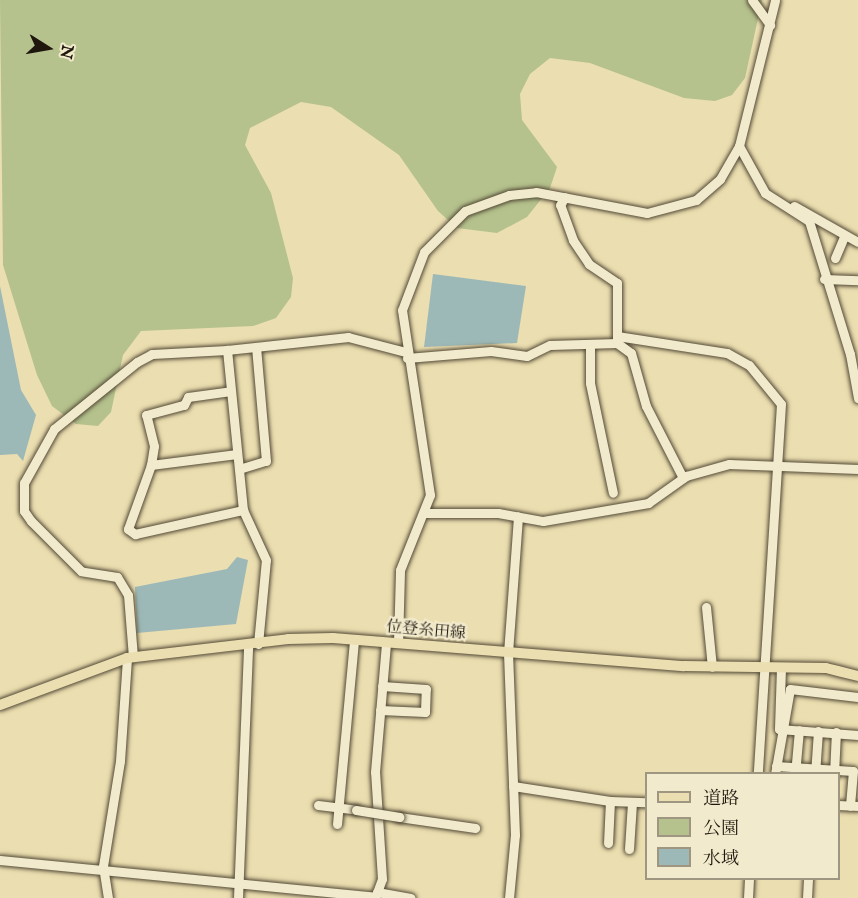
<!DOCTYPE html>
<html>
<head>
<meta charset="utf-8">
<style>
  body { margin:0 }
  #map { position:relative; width:858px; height:898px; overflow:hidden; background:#ebdeb0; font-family:"IM FELL English","Noto Serif JP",serif }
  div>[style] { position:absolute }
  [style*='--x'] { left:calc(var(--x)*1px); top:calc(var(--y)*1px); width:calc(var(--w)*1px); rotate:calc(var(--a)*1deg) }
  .green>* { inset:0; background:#b5c28d }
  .water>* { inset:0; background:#9db9b7 }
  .roads { filter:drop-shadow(0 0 2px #524936) drop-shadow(0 0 2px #524936) }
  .minor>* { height:9px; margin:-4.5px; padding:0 4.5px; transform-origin:4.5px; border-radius:4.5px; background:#f2eacc }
  .major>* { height:10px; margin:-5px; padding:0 5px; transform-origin:5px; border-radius:5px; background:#ebdeb0 }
  .bridges { filter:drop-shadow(0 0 2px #524936) drop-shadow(0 0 2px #524936) }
  .minor-bridge>* { height:9px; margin:-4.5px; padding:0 4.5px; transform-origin:4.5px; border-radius:4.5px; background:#f2eacc }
  span { translate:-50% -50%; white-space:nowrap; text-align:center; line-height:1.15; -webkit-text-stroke:4.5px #f2eacc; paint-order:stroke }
  .street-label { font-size:16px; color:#1f170e }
  .legend { position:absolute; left:645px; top:772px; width:195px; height:108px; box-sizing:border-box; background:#f2eacc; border:2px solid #9e9680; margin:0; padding:8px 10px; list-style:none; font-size:18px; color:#1f170e }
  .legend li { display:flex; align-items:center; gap:12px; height:30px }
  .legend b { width:30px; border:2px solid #9e9680 }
  .north { position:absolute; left:18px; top:18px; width:60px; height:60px; -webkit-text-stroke:4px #f2eacc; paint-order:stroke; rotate:101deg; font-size:16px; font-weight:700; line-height:24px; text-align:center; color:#1f170e }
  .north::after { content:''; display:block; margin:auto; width:21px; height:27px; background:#1f170e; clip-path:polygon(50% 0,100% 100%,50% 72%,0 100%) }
</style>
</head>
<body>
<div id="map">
  <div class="green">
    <i style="clip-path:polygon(0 0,762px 0,745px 78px,732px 95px,715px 101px,684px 98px,590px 63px,550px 58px,530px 74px,520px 94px,522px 120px,557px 167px,550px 188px,527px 217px,497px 233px,457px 228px,438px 211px,399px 155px,331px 107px,301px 102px,250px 128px,245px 145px,271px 193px,293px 278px,291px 297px,276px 318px,253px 326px,141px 331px,123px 355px,111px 412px,98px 426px,76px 424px,52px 406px,37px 375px,3px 265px)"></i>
  </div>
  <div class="water">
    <i style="clip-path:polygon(433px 274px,526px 286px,517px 343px,424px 347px)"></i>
    <i style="clip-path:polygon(0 286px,21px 390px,36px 415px,23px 461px,17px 454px,0 455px)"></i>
    <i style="clip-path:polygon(237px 557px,248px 560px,236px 624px,137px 633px,135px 587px,227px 569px)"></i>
  </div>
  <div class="roads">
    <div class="minor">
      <i style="--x:752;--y:0;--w:31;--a:54"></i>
      <i style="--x:739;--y:146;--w:54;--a:61"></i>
      <i style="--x:765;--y:193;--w:52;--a:32.5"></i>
      <i style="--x:809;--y:221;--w:139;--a:72.9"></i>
      <i style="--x:850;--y:354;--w:45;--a:79.7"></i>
      <i style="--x:794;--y:206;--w:73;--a:29.4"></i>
      <i style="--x:835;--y:258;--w:23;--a:-67"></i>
      <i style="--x:824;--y:279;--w:34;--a:2"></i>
      <i style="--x:617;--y:336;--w:111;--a:8.8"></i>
      <i style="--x:727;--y:353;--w:25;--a:29"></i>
      <i style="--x:749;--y:365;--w:50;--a:50.6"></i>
      <i style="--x:781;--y:404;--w:371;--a:93.6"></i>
      <i style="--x:617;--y:343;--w:17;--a:36"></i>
      <i style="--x:631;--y:353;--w:55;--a:74.2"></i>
      <i style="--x:646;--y:406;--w:81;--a:62.8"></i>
      <i style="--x:590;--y:346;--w:37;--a:90"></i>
      <i style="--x:590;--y:383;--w:112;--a:78.2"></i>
      <i style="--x:407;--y:358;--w:84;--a:-4.8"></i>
      <i style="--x:491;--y:351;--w:36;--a:8"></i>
      <i style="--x:527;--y:356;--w:25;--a:-26"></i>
      <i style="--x:550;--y:345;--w:67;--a:-1.7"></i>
      <i style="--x:617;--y:343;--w:60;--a:-90"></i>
      <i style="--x:617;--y:283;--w:34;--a:-146"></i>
      <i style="--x:589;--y:264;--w:29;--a:-124"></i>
      <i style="--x:573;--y:240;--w:37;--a:-110"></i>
      <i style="--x:560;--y:205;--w:9;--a:-58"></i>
      <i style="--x:237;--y:454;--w:87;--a:172.7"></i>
      <i style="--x:151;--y:465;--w:68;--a:109.8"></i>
      <i style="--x:128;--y:529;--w:9;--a:36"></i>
      <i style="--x:135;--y:534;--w:111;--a:-12.5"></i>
      <i style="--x:151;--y:465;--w:19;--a:-81"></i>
      <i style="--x:154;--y:446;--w:32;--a:-104"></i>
      <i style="--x:146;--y:415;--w:39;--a:-15"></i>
      <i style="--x:184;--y:405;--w:9;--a:-63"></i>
      <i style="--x:188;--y:397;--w:43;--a:-7.9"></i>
      <i style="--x:239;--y:469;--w:28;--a:-17"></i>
      <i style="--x:266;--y:461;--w:114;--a:-95"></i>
      <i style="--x:426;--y:513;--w:72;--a:0"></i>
      <i style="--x:498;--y:513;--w:46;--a:10.1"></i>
      <i style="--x:543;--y:521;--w:107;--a:-9.7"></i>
      <i style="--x:648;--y:503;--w:47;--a:-35.4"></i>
      <i style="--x:686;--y:476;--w:45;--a:-15.6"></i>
      <i style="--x:729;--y:464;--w:129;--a:2.2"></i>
      <i style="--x:706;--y:607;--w:60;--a:84.3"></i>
      <i style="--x:398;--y:643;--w:73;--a:-88.4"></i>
      <i style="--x:400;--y:570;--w:81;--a:-68.2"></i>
      <i style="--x:430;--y:495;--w:187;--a:-98.6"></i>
      <i style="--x:402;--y:310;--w:62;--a:-69.2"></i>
      <i style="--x:424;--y:252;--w:58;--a:-45"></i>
      <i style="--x:465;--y:211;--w:47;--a:-20"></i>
      <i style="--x:509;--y:195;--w:27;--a:-6"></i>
      <i style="--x:536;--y:192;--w:113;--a:10.7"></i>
      <i style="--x:647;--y:213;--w:51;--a:-14.9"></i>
      <i style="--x:696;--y:200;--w:32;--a:-41"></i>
      <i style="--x:720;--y:179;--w:38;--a:-60"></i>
      <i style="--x:739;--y:146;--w:150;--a:-76.1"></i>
      <i style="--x:258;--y:644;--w:84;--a:-84.6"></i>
      <i style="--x:266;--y:560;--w:55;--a:-114.7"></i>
      <i style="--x:243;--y:510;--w:161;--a:-95.7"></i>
      <i style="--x:227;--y:350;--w:122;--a:-6.1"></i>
      <i style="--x:348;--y:337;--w:59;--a:14.7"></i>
      <i style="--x:133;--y:657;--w:62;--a:-94.6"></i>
      <i style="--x:128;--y:595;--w:21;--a:-121"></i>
      <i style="--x:117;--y:577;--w:36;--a:-171"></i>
      <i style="--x:81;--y:571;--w:71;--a:-135"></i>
      <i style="--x:31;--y:521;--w:12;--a:-125"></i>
      <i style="--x:24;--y:511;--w:28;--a:-90"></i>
      <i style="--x:24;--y:483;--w:62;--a:-60.9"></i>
      <i style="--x:54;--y:429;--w:107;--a:-38.9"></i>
      <i style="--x:137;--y:362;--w:17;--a:-28"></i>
      <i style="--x:152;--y:354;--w:75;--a:-3.1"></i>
      <i style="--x:781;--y:668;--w:61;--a:91.9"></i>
      <i style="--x:779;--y:729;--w:79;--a:4.3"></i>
      <i style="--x:380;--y:710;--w:45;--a:2.5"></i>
      <i style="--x:425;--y:712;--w:23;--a:-88"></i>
      <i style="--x:426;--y:689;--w:44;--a:-176.1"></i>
      <i style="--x:776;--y:766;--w:77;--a:3.7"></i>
      <i style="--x:853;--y:771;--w:35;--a:95"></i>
      <i style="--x:775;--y:774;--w:86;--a:-80"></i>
      <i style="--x:790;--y:689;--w:68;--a:6.7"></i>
      <i style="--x:795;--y:774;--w:44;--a:-84.8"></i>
      <i style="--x:815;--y:774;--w:43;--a:-86"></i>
      <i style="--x:834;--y:774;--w:42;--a:-87.3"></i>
      <i style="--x:513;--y:786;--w:98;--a:8.8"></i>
      <i style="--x:610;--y:801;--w:42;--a:92.7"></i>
      <i style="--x:610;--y:801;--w:36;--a:2"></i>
      <i style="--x:318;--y:805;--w:38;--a:7"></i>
      <i style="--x:838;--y:805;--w:20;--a:3"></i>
      <i style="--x:399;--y:817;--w:77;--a:8.2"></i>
      <i style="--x:337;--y:824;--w:185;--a:-84.7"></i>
      <i style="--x:629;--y:849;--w:47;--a:-86.3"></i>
      <i style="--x:0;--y:860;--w:377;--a:5.6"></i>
      <i style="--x:377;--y:892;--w:34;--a:10"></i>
      <i style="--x:108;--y:898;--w:32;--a:-99"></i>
      <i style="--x:103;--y:866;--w:106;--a:-80.8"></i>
      <i style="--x:120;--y:761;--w:103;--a:-86.1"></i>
      <i style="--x:238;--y:898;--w:253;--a:-87.7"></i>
      <i style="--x:375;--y:898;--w:20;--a:-70"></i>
      <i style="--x:382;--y:879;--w:107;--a:-93.7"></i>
      <i style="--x:375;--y:772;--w:129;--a:-85.1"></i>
      <i style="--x:509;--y:898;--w:63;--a:-84.6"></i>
      <i style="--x:515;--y:835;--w:182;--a:-92.2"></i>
      <i style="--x:508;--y:653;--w:137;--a:-85.8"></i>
      <i style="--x:748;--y:898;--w:20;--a:-87"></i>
      <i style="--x:807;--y:898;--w:20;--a:-87"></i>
    </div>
    <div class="major">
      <i style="--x:0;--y:705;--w:135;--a:-20.3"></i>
      <i style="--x:127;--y:658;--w:162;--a:-6.7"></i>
      <i style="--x:288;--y:639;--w:45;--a:-1.3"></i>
      <i style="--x:333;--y:638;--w:352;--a:4.6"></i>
      <i style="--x:684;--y:666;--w:142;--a:0.8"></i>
      <i style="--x:826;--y:668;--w:33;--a:14"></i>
    </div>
  </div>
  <div class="bridges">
    <div class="minor-bridge">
      <i style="--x:356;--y:810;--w:44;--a:9.2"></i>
    </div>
  </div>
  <div class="street-label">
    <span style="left:426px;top:631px;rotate:5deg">位登糸田線</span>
  </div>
  <ul class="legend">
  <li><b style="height:8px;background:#ebdeb0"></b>道路</li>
  <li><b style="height:16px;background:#b5c28d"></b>公園</li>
  <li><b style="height:16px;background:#9db9b7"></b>水域</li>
  </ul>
  <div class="north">N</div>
</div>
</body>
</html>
